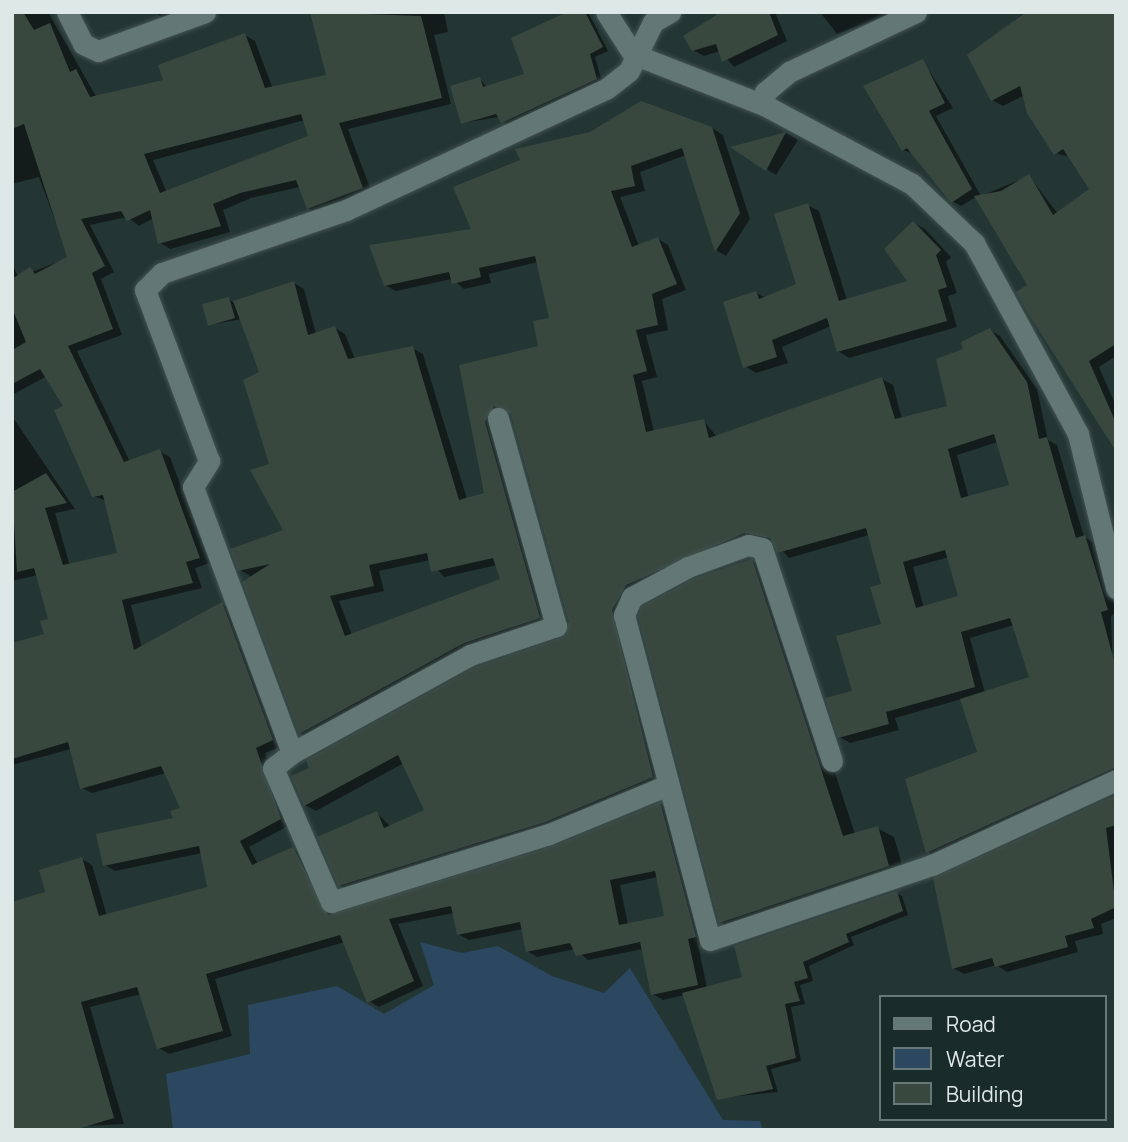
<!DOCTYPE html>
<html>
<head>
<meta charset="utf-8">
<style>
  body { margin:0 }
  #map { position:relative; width:1128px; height:1142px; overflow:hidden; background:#243634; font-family:Manrope,sans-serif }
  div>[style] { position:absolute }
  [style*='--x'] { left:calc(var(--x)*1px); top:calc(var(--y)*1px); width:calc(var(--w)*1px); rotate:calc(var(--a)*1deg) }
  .water>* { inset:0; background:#2b4860 }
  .shadow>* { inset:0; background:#0007 }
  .building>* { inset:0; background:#39483f }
  .roads { filter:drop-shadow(0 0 2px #425251) drop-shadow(0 0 2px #425251) }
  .minor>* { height:21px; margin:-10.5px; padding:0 10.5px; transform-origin:10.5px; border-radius:10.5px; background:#637775 }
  span { translate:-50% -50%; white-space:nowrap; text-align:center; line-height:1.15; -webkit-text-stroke:5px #1a2c2a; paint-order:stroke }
  .frame { position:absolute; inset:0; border:14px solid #dee9e7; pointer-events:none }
  .legend { position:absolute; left:879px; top:995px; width:228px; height:126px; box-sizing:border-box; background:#1a2c2a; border:2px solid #687876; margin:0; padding:9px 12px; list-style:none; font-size:21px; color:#dee9e7 }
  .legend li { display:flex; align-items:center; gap:14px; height:35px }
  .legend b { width:35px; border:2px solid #687876 }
</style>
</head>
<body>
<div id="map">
  <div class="water">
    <i style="clip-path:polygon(420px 942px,462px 953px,498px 946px,552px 976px,604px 993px,630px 968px,723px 1120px,760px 1121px,763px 1130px,173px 1130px,166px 1074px,250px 1054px,248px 1005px,337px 986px,384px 1014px,434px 985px)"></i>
  </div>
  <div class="shadow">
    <i style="clip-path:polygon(evenodd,12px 12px,48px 12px,97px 98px,165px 81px,245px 35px,255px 41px,273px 89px,328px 77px,312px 14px,444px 12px,448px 32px,434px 35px,451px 104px,348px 129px,372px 193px,318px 213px,308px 208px,300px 187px,251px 198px,223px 210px,230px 232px,170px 249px,160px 243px,154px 218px,139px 226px,127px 217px,90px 225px,114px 272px,101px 279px,122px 335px,77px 351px,130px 462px,159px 451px,170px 457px,210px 563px,195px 568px,202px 588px,131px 605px,142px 648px,222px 604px,232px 610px,282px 746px,265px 753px,290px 825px,249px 847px,258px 864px,293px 849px,303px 855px,334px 915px,554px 848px,660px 804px,670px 810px,705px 943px,698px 945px,707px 988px,744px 978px,896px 893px,902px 896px,908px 915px,851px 937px,854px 945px,809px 966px,813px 981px,800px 985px,805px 1004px,791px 1007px,801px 1061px,771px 1069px,778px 1092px,719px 1098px,685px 995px,663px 1000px,653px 994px,643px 949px,588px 960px,575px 949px,537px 957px,527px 951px,523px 929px,469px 940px,458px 934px,454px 913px,398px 924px,423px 986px,379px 1007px,369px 1001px,345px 942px,215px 979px,232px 1036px,169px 1054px,159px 1048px,141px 994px,90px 1007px,124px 1124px,12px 1130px,47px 893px,82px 859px,92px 865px,107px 916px,210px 888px,202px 853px,115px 871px,105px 865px,175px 819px,182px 809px,166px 773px,92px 793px,82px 788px,71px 749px,12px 765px,12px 644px,46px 635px,50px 620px,38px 575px,12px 581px,12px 416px,75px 509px,55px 513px,70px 566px,119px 554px,106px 501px,94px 496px,66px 407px,47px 376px,12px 395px,12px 262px,18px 277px,69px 258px,39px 177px,12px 184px,12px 12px,305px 120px,311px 137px,167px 193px,153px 160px,305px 120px,12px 12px,658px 877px,667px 917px,628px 925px,620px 885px,658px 877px)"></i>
    <i style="clip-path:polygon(155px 12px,190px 12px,166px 21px)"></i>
    <i style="clip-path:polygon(571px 12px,588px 12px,608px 51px,595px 57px,602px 82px,508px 125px,499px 117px,462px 123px,480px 79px,487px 87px,527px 75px)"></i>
    <i style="clip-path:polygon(732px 12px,775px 12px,787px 41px,734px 67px,720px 51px,704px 56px,693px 50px)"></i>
    <i style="clip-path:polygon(820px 12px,896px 12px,837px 34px)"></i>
    <i style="clip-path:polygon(1025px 12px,1116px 12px,1116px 356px,1099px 367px,1116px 406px,1116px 447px,1018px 293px,1029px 286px,976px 197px,961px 206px,952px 201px,914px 154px,903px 150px,923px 61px,953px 108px,936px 116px,981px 196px,1029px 176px,1058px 214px,1091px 189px,1070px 157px,1055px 153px,1025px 95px,1003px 106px,992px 100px,969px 56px)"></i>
    <i style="clip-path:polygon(evenodd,712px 128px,723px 135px,750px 219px,726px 256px,717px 251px,686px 155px,640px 172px,645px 191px,620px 197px,639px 246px,658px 239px,668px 245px,686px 290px,662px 299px,668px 330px,646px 335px,657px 377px,642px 381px,654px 432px,704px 421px,717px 437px,882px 379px,893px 385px,902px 419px,949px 407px,966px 350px,990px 330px,1000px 336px,1037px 389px,1048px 440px,1057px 445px,1084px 537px,1095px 543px,1116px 611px,1111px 617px,1116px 776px,938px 858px,928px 852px,979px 753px,962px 699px,895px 718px,899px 730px,850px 743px,840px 737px,883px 625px,883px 585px,869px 535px,789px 558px,774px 541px,755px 538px,636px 591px,622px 616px,663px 783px,556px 827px,350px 891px,340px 885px,377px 813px,391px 827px,426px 810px,404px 763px,316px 811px,305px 805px,562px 640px,571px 623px,512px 414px,505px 410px,550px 623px,311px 739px,300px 733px,252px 577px,240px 570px,285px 531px,262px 373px,242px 319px,209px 325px,229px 299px,234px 303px,294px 283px,304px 289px,316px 334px,335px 328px,345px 334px,355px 359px,412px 348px,423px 354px,467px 499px,486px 495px,461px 366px,540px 348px,551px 319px,538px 262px,489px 274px,491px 283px,464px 289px,452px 279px,396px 291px,385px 285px,473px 230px,712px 128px,998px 442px,1011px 486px,969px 498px,957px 455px,998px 442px,712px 128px,949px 557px,961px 598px,924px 608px,913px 567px,949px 557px,712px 128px,430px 560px,444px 577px,497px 565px,502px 581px,352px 635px,339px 601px,384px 591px,379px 571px,430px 560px,712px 128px,1014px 625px,1031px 678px,985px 693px,970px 638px,1014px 625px)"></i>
    <i style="clip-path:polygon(786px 133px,798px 140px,776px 175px,734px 148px)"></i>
    <i style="clip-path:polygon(807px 205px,819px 211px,847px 300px,910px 282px,914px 223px,925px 229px,951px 257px,946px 262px,957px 293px,948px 296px,957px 327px,849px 358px,838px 351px,831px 326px,782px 347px,788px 363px,756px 373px,745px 366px,756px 293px,766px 298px,798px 285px)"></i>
    <i style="clip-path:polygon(752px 561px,769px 571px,855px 834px,877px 828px,894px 837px,905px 875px,737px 932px,721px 922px)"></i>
    <i style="clip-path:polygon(1116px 796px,1116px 918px,1101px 924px,1103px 934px,1075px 941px,1078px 952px,1007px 972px,996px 965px,964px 974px,953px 968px)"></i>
  </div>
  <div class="building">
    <i style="clip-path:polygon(evenodd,12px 12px,23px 12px,34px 30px,50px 23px,70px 72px,76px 69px,90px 97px,163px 80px,158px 65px,245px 33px,265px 88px,326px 75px,310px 12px,421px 16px,442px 98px,339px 123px,363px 188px,307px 209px,296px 180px,240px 193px,213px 204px,221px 226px,158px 244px,150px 210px,127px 221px,121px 211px,81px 219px,105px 266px,92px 273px,113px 329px,68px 346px,124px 462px,160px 449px,200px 558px,186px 562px,193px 583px,122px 600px,134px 650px,222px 602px,273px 740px,256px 748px,281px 819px,240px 841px,252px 865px,293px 847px,328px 915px,553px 846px,660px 802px,696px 937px,688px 939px,698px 985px,651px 995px,640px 942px,576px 956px,570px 943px,526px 952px,520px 922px,457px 935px,451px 906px,389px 919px,414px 981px,367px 1003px,340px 935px,206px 974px,223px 1031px,157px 1049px,137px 987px,81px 1002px,114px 1118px,74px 1130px,12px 1130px,12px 902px,45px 892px,39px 870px,82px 857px,99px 916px,207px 887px,199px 846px,103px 866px,96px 834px,173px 818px,170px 811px,180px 808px,161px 766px,80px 789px,68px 742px,12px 759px,12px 643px,44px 634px,40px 621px,48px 619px,34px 568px,17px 572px,12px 492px,46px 473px,67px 503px,45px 508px,63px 565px,117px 553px,103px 495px,92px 497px,54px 410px,63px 406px,40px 369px,12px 384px,12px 350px,26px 342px,12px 308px,12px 279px,30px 267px,35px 274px,67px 257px,24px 124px,12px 129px,12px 12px,301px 114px,308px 136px,160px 193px,144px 154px,301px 114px,12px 12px,655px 871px,664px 916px,619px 925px,610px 880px,655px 871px)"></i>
    <i style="clip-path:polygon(567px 12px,585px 12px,603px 47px,590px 54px,597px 79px,501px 123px,496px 114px,461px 124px,450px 86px,480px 77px,483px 87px,524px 74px,511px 38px)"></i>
    <i style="clip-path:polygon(721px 12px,769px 12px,778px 35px,722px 62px,716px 44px,692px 51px,683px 36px)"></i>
    <i style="clip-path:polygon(1026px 12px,1116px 12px,1116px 344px,1089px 361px,1116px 423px,1114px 448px,1027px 312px,1016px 292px,1027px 285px,974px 196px,1001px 191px,1029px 174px,1053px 215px,1089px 189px,1063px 149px,1054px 155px,1027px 113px,1020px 86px,991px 101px,967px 55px)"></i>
    <i style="clip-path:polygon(923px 59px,945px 103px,929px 111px,972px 189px,951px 203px,907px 148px,902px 151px,863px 86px)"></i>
    <i style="clip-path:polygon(evenodd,641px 101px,712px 127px,740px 213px,715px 252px,682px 148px,631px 166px,635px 186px,611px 191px,632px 247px,658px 237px,677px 284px,652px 294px,658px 325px,636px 330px,647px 371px,633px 375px,646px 432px,704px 419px,709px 438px,882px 377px,895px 419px,947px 406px,936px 359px,963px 349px,961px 342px,990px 328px,1027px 382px,1039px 439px,1047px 437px,1076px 538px,1085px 535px,1108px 610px,1101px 612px,1116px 668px,1116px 767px,926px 853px,905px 779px,977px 752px,960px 699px,1029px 677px,1010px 618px,961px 632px,975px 687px,886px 712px,889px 724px,838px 738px,825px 698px,852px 691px,836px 636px,881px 624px,870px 587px,881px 584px,866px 528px,777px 553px,770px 538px,744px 533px,626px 585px,612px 610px,653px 777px,545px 822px,338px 886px,317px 837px,377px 811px,384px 828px,424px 810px,398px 755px,304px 806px,291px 776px,309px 768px,306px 760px,475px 667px,561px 638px,569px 622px,511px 414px,494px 406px,485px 422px,540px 618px,464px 643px,299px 734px,242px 582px,270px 564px,238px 571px,230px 549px,283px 530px,250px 470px,269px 464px,243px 380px,259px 372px,233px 301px,294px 281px,308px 335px,335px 326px,348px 359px,413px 346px,459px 500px,484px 493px,459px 365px,538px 346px,533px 321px,549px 318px,535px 256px,479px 268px,481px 277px,452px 284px,449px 272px,384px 286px,369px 245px,471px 229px,453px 187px,520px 160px,515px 149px,590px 132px,641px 101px,994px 434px,1009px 485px,961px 498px,948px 449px,994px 434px,641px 101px,945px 550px,958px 596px,916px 608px,903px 562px,945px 550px,641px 101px,427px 553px,431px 572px,493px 558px,500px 579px,345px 636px,330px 596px,374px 586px,369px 565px,427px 553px)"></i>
    <i style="clip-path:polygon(786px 132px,766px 171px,730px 147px)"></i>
    <i style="clip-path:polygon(808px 203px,839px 301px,907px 281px,884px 249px,913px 221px,941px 250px,936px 255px,947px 287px,938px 290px,947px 321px,837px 352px,827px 318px,772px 340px,777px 357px,743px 368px,723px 302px,756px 291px,759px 299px,796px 284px,774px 214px)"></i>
    <i style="clip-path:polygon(229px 297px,235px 318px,208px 326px,202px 304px)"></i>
    <i style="clip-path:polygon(752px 559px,843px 836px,878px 826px,889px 866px,719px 923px,638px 616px,642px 606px,693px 579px)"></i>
    <i style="clip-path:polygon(1116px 795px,1116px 825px,1106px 828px,1116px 907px,1091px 919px,1094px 928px,1065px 936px,1068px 947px,995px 967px,992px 958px,952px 969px,933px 878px)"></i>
    <i style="clip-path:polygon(897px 891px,903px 911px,846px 934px,849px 942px,803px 962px,808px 978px,794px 982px,800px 1001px,785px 1004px,796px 1058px,766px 1066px,773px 1089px,717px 1100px,682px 993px,742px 977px,734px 946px)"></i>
  </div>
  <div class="roads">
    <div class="minor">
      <i style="--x:67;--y:12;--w:36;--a:63"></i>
      <i style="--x:83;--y:44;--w:17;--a:25"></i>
      <i style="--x:98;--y:51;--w:114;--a:-20"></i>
      <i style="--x:606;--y:12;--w:50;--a:57.3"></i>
      <i style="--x:633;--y:54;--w:141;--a:21.3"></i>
      <i style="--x:916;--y:12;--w:140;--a:154.7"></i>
      <i style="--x:789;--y:72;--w:31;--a:140"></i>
      <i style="--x:765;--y:92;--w:13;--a:94"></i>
      <i style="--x:764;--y:105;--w:168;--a:28.1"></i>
      <i style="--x:912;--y:184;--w:86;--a:43.6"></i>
      <i style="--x:974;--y:243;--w:217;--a:61.4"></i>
      <i style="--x:1078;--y:434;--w:159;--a:76.1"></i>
      <i style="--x:292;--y:753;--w:203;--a:-28.8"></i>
      <i style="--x:470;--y:655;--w:91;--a:-18.6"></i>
      <i style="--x:556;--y:626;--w:216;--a:-105.6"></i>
      <i style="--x:832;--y:761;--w:224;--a:-108.2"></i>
      <i style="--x:762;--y:548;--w:14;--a:-168"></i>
      <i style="--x:748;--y:545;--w:64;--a:159.9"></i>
      <i style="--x:688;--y:567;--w:64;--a:151.8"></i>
      <i style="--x:632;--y:597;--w:20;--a:114"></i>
      <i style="--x:624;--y:615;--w:336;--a:75.2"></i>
      <i style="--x:710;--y:940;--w:234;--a:-18.7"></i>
      <i style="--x:932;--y:865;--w:203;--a:-24.8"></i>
      <i style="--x:668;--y:785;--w:129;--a:157.6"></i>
      <i style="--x:549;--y:834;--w:228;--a:162.7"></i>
      <i style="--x:331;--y:902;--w:146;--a:-113.4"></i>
      <i style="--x:273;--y:768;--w:24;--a:-38"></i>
      <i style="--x:292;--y:753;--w:284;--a:-110.4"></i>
      <i style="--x:193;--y:487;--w:31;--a:-58"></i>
      <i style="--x:209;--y:461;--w:183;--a:-110.5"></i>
      <i style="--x:145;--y:290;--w:24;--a:-45"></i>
      <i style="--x:162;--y:273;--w:194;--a:-18.9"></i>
      <i style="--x:346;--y:210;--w:287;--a:-25"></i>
      <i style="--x:606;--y:89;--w:29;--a:-38"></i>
      <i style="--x:629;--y:71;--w:55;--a:-63.9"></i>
      <i style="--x:653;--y:22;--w:20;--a:-30"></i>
    </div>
  </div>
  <div class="frame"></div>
  <ul class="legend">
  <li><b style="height:9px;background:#637775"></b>Road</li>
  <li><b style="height:19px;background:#2b4860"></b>Water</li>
  <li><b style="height:19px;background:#39483f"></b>Building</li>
  </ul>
</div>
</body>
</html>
